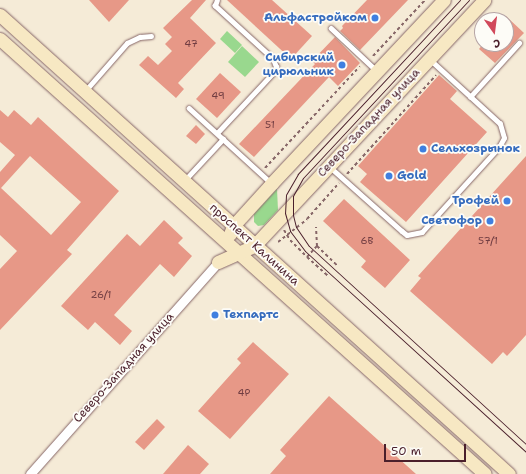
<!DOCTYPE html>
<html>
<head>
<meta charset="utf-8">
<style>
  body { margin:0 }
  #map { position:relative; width:526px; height:474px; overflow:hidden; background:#f5ebd7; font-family:"Shantell Sans",sans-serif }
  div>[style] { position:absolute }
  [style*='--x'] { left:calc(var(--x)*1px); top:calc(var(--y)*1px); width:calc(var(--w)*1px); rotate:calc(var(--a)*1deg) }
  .green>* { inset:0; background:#99d88e }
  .building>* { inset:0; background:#e79887 }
  .path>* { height:2px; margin-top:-1px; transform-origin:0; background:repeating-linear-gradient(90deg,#866667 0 3px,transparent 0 6px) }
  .roads { filter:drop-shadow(0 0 1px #866667) drop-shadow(0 0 1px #866667) }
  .service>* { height:4.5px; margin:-2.25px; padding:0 2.25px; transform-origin:2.25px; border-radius:2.25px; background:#fff }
  .minor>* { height:9px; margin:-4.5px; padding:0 4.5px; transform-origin:4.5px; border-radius:4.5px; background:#fff }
  .secondary>* { height:13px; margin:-6.5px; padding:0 6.5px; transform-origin:6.5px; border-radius:6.5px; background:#f7e8c3 }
  .tram>* { height:1px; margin:-0.5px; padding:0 0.5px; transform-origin:0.5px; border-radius:0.5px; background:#4a1f2b }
  .dots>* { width:11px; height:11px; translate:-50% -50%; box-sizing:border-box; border:2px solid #fdfcf7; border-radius:50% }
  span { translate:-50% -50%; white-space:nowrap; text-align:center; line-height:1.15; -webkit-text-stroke:3.5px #fdfcf7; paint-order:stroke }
  .number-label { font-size:10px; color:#713d42 }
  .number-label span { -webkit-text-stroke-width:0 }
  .shop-label { font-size:12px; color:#366cbe; font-weight:700 }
  .right { translate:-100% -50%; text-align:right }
  .left { translate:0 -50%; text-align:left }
  .street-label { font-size:12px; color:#4a1f2b }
  .north { position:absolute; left:474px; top:12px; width:40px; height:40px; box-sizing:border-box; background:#fdfcf7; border:1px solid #b5a4a5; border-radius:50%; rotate:166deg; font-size:11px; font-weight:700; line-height:16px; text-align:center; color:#4a1f2b }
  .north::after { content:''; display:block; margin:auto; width:14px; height:18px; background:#d1495b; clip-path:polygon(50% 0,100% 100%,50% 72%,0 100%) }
  .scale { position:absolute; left:384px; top:444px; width:82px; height:18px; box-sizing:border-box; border:2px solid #4a1f2b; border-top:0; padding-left:5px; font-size:12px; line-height:14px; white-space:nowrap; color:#4a1f2b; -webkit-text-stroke:3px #fdfcf7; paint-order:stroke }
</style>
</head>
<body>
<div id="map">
  <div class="green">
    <i style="clip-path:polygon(227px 31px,242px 45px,235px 53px,220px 39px)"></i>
    <i style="clip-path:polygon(242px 46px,259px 62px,245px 77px,228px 62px)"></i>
    <i style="clip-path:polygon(277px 189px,278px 210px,264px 225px,258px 226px,254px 222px,254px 214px)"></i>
  </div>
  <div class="building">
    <i style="clip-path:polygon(89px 0,129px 0,109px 22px)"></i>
    <i style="clip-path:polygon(192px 0,206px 0,190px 18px,216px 43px,178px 83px,184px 89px,176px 98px,139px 65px,148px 56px,158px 65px,172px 51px,165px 44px,172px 37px,163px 28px)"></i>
    <i style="clip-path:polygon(227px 0,272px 0,312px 36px,291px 59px)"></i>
    <i style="clip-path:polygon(367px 0,408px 0,360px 50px,340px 31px,343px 28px,342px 26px)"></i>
    <i style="clip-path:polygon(506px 16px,524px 33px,495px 63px,479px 49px,483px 44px,506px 44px)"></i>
    <i style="clip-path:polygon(335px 37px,360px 63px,338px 86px,329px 77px,254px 157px,239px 144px,315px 64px,312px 61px)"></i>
    <i style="clip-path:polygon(220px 73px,241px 92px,217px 118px,196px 99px)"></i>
    <i style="clip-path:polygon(439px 75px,457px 91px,450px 99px,487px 132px,406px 222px,360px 182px,367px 174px,358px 166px)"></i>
    <i style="clip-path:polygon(evenodd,0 110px,8px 117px,14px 110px,31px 125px,38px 117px,119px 191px,67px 250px,72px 254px,0 330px,0 269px,17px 251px,0 235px,0 172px,15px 155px,0 142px,0 110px,30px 156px,81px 202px,51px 235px,1px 188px,30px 156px)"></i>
    <i style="clip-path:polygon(196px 125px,205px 134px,196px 144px,186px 136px)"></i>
    <i style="clip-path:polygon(526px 156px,526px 335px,507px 356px,503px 352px,492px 364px,410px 291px,421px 278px,418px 276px)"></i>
    <i style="clip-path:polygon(344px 199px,410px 260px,385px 288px,361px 267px,366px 261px,323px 221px)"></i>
    <i style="clip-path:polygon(164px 220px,183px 238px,178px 243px,192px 256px,174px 277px,160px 264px,114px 315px,132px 331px,120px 345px,95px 322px,88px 330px,61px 306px,127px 234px,140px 246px)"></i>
    <i style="clip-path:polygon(253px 342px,289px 374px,230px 439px,198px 411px,241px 363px,237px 359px)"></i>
    <i style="clip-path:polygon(329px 396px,416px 474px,270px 474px,286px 456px,280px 450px)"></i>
    <i style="clip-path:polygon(157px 419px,165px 427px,144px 450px,135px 442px)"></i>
    <i style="clip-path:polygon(188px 445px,209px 464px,200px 474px,163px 474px)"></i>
  </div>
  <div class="path">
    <i style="--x:373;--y:56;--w:76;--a:-47.1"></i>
    <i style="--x:265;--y:168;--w:139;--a:-47"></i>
    <i style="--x:347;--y:174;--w:133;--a:-48"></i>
    <i style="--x:284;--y:230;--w:12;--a:59"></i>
    <i style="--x:290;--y:240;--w:24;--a:45"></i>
    <i style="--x:307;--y:257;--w:15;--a:-48"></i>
    <i style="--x:317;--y:246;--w:19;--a:-93"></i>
    <i style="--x:278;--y:242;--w:37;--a:-38"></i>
    <i style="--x:307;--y:219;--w:48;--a:-48.4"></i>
    <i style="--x:317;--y:246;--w:29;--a:44"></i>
    <i style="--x:307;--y:257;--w:28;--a:42"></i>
  </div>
  <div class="roads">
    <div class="service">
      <i style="--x:331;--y:28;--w:62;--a:43"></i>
      <i style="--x:86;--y:90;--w:62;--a:-48.9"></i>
      <i style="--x:127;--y:43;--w:14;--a:-25"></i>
      <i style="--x:140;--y:37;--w:11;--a:-5"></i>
      <i style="--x:470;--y:97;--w:73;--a:-47.8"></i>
      <i style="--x:189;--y:108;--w:110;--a:42.4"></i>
      <i style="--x:217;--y:133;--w:82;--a:-47"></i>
      <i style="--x:273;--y:73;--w:7;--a:-63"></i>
      <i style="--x:276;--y:67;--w:9;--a:-111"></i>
      <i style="--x:273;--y:59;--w:79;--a:-137.6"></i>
      <i style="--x:215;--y:6;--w:6;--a:-72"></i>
      <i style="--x:330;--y:167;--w:96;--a:41.6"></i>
      <i style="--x:402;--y:231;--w:6;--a:39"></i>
      <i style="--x:407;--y:235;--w:15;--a:-11"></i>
      <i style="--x:422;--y:232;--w:115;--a:-47.8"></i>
      <i style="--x:499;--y:147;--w:10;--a:-61"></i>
      <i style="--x:504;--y:138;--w:15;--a:-106"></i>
      <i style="--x:500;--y:124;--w:95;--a:-137.6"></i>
      <i style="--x:185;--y:180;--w:56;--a:-47.2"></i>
    </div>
    <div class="minor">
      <i style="--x:30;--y:474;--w:283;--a:-48.4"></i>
    </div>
    <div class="secondary">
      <i style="--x:0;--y:15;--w:685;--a:42.04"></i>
      <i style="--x:0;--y:39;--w:651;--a:41.89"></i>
      <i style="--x:230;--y:234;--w:9;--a:-69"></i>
      <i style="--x:233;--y:226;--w:58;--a:-47.8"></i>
      <i style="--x:272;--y:183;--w:251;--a:-46.8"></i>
      <i style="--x:218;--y:262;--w:39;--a:-24"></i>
      <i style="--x:254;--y:246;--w:337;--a:-46.9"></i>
    </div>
  </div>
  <div class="tram">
    <i style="--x:460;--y:0;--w:238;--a:133"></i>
    <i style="--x:298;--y:174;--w:24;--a:120"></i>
    <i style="--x:286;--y:195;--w:18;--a:93"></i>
    <i style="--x:285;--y:213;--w:19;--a:74"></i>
    <i style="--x:290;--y:231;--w:25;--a:53"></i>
    <i style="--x:305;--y:251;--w:299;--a:42.3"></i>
    <i style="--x:469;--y:0;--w:243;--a:133"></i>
    <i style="--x:303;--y:178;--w:21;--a:119"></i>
    <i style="--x:293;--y:196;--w:19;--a:90"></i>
    <i style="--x:293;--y:215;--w:12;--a:76"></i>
    <i style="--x:296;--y:227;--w:23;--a:56"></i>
    <i style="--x:309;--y:246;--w:294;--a:42.4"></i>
  </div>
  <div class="dots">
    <i style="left:375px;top:18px;background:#3f7fe0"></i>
    <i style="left:342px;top:65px;background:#3f7fe0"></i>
    <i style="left:423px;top:149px;background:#3f7fe0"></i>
    <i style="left:389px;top:176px;background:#3f7fe0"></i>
    <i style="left:507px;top:201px;background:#3f7fe0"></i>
    <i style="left:490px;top:221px;background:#3f7fe0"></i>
    <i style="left:215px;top:315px;background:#3f7fe0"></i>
  </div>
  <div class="number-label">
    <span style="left:191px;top:44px">47</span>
    <span style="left:218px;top:96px">49</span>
    <span style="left:270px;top:125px">51</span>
    <span style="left:367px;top:241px">6В</span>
    <span style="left:488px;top:241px">57/1</span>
    <span style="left:101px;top:295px">26/1</span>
    <span style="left:244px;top:393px">4Р</span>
  </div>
  <div class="shop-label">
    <span class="right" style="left:367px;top:18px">Альфастройком</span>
    <span class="right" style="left:334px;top:65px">Сибирский<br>цирюльник</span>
    <span class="left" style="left:431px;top:149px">Сельхозрынок</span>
    <span class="left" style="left:397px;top:176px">Gold</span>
    <span class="right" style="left:499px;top:201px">Трофей</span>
    <span class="right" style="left:482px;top:221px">Светофор</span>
    <span class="left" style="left:223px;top:315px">Техпартс</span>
  </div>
  <div class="street-label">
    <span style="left:369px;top:123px;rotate:-47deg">Северо-Западная улица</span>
    <span style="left:254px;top:245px;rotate:42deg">проспект Калинина</span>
    <span style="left:124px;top:368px;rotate:-48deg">Северо-Западная улица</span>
  </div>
  <div class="north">С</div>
  <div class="scale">50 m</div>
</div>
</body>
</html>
